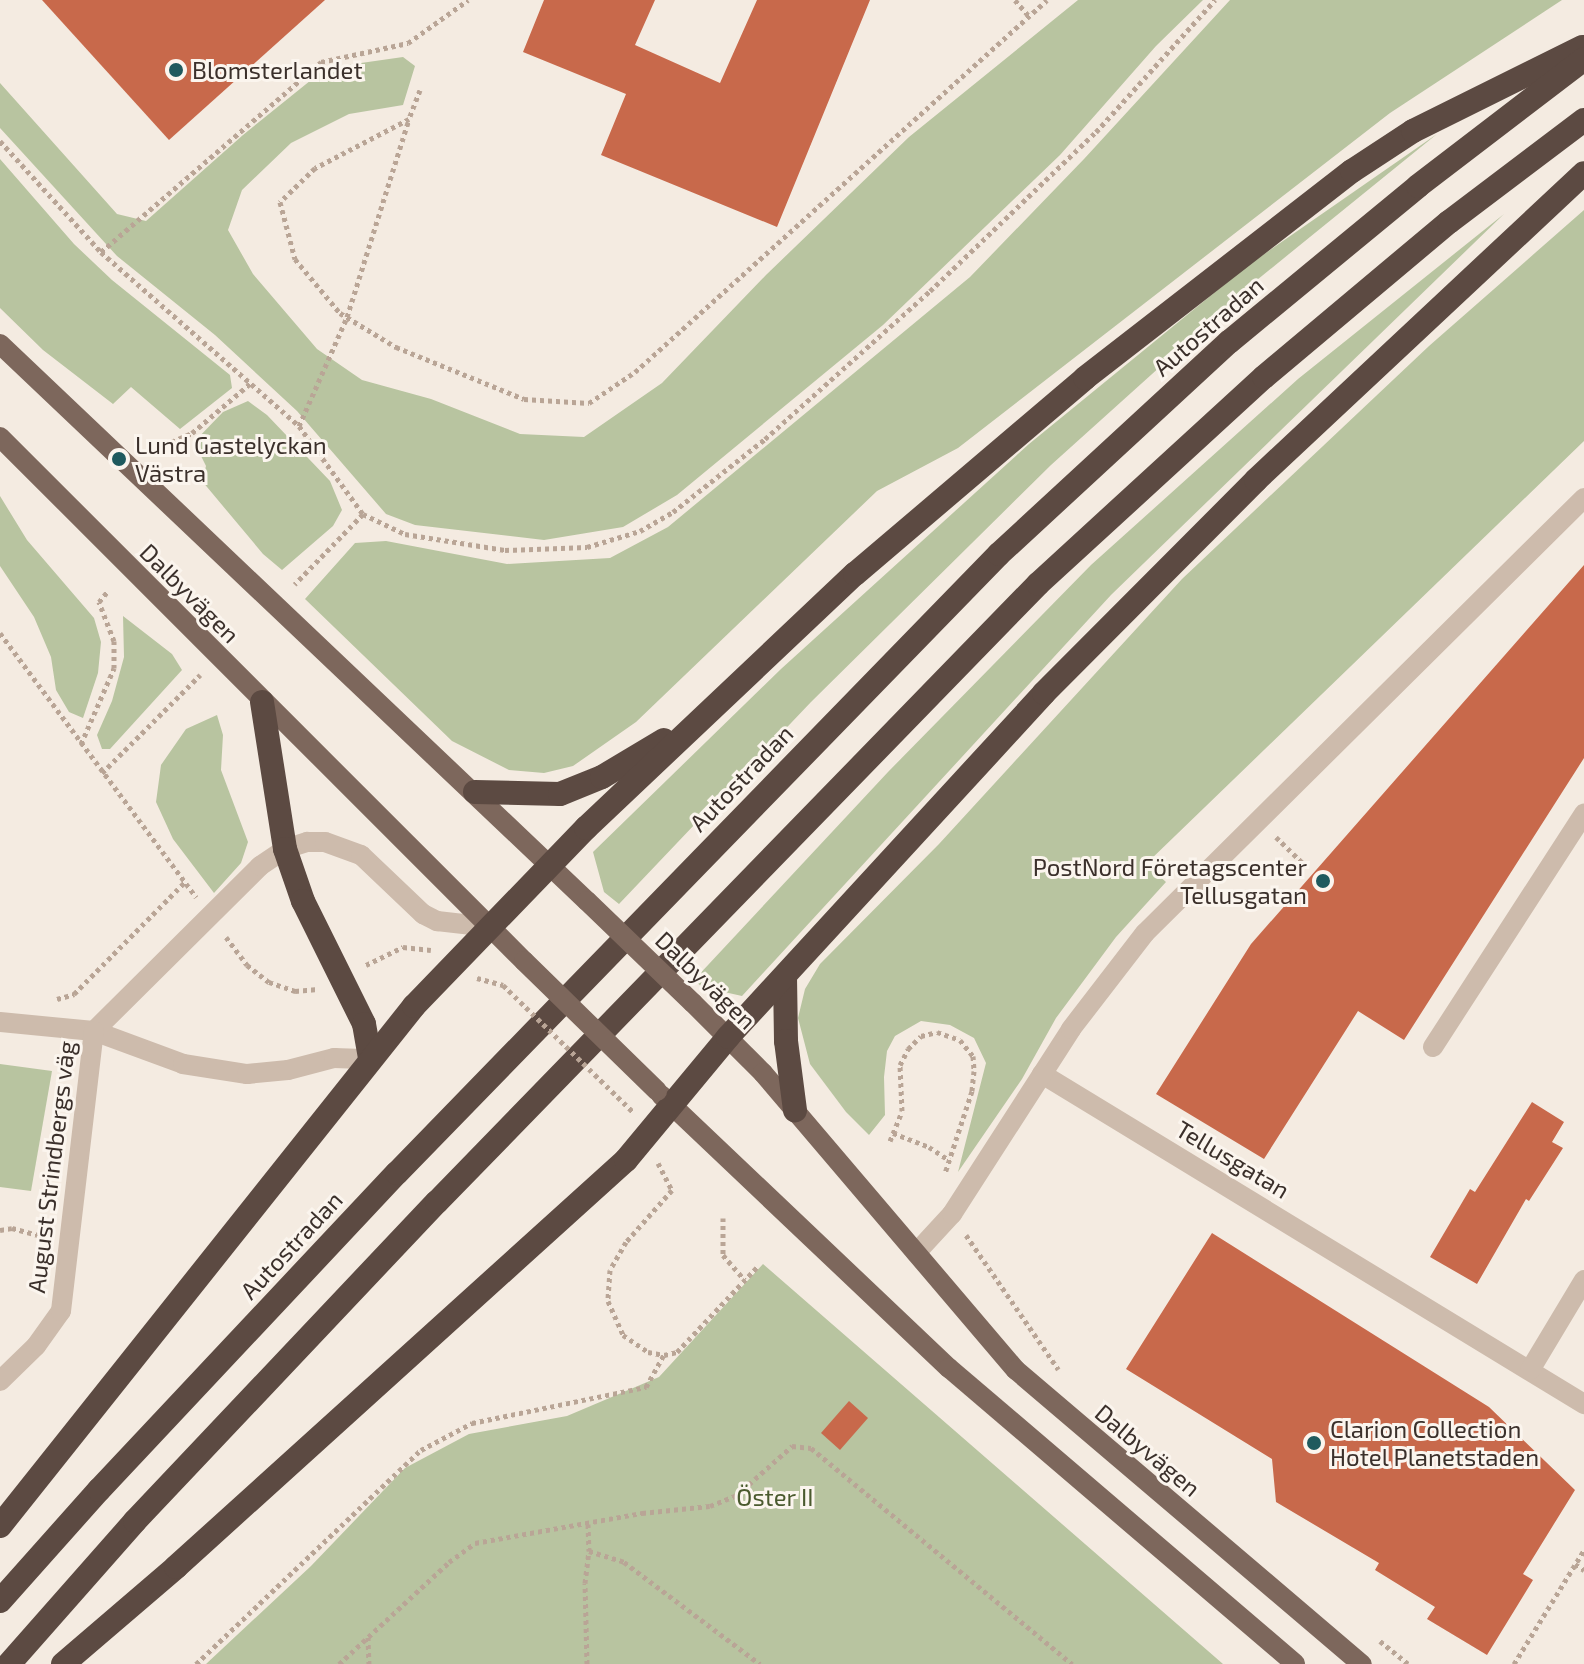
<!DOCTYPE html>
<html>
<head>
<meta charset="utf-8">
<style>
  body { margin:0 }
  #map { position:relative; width:1584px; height:1664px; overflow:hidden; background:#f4ebe1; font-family:"Exo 2",sans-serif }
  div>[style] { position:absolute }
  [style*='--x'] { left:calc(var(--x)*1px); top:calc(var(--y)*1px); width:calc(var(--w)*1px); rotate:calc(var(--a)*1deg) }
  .green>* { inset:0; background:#b8c4a0 }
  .building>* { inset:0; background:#c8694b }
  .path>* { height:5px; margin-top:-2.5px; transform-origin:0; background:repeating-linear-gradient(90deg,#b9a596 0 4px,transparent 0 8px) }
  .minor>* { height:20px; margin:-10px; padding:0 10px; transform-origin:10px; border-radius:10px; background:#cdbbac }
  .major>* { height:20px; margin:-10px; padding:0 10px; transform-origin:10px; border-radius:10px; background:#7d675c }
  .highway>* { height:24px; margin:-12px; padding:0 12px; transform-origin:12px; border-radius:12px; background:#5c4a42 }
  .path-bridge>* { height:5px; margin-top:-2.5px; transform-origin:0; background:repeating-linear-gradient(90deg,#b9a596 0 4px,transparent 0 8px) }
  .major-bridge>* { height:20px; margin:-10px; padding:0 10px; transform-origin:10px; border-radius:10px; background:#7d675c }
  .dots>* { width:22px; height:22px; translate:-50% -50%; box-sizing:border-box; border:4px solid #fbf5ee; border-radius:50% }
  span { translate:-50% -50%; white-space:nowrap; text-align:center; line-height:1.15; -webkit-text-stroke:6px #fbf5ee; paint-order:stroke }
  .poi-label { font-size:24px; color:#3b302b }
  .left { translate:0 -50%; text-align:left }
  .right { translate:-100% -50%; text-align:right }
  .street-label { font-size:24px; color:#3b302b }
  .park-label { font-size:24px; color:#4a5a2e }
</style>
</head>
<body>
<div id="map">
  <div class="green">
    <i style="clip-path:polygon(1078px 0,1203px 0,1156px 46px,1060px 155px,883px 325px,677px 495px,623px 527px,544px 540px,415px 525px,386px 514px,297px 411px,215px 335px,117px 256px,0 128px,0 83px,117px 214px,146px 221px,243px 135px,326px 68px,403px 57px,415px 66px,403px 105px,349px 114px,291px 143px,242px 190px,228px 230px,253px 274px,317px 349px,362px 380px,431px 399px,520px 434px,584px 437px,662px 383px,766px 275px,909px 137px)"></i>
    <i style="clip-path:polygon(1230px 0,1562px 0,1390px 113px,958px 448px,877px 491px,636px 722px,573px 766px,544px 773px,509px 770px,452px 741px,305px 599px,355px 543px,386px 541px,507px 564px,610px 558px,668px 527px,970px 277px,1084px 159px)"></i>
    <i style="clip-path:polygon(1437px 134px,1252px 284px,1051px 465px,811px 702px,619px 904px,604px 892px,593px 852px,781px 669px,1029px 444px,1247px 266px)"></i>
    <i style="clip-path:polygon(0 159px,74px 244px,112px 280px,230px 375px,232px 388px,180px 429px,131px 387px,113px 404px,43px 350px,0 308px)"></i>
    <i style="clip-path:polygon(1584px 210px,1584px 441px,1146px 864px,1166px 882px,1116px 937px,1056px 1018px,1022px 1079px,958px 1172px,986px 1063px,974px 1038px,950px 1025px,921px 1021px,895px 1036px,887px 1051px,884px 1077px,885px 1115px,869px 1135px,846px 1112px,810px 1064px,798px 1018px,805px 989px,820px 964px,939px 844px,1182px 579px,1429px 346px)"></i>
    <i style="clip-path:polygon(1504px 214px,1111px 595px,742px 996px,702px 987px,694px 980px,888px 772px,1091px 565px,1298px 379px)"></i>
    <i style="clip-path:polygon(248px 401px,267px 415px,330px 481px,342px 510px,333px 526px,282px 570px,263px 554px,202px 481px,206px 466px,194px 442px,223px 412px)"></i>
    <i style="clip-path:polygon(0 496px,27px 540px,94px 618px,101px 642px,98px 673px,83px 718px,69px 712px,56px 690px,51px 657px,34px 617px,0 566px)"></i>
    <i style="clip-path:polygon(123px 616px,172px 654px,182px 670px,110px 749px,102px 749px,97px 735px,112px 701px,124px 657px)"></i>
    <i style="clip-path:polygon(217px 715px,223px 735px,221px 770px,248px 842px,241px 863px,214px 893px,173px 839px,156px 802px,161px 765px,186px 729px)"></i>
    <i style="clip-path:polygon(0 1064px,52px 1071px,31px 1191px,0 1187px)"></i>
    <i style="clip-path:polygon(763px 1264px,1223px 1664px,206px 1664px,311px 1566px,405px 1468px,469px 1434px,567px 1416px,659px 1377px)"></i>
  </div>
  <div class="building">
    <i style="clip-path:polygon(42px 0,325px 0,169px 140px)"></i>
    <i style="clip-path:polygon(544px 0,655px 0,635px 45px,720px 83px,757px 0,870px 0,777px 227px,601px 155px,626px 94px,523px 52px)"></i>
    <i style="clip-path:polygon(1584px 565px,1584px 758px,1404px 1040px,1358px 1011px,1264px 1159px,1156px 1094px,1251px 944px)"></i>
    <i style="clip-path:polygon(1532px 1102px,1564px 1122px,1552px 1142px,1563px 1148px,1529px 1201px,1526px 1199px,1477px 1284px,1430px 1257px,1470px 1189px,1475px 1192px)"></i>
    <i style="clip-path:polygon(1212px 1233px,1489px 1407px,1575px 1490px,1523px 1574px,1533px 1580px,1487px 1655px,1427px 1619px,1435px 1607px,1375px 1570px,1379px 1563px,1276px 1502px,1272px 1459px,1126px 1369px)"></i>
    <i style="clip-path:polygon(849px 1401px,868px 1418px,840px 1450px,821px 1433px)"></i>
  </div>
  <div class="path">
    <i style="--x:1015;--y:0;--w:20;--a:49"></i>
    <i style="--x:420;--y:90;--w:31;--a:111"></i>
    <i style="--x:409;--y:119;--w:106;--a:152.5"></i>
    <i style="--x:315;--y:168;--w:49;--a:135.8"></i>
    <i style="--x:280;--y:202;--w:59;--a:75.3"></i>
    <i style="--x:295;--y:259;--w:70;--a:50.2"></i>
    <i style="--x:340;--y:313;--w:66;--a:31.3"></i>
    <i style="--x:396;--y:347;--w:138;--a:22.1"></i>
    <i style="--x:524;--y:399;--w:65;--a:3.5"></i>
    <i style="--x:589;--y:403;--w:55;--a:-34"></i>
    <i style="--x:635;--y:372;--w:555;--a:-42.08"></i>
    <i style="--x:0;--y:141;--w:150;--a:47.7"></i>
    <i style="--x:101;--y:252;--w:264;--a:41.3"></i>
    <i style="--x:299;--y:426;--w:109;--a:54"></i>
    <i style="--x:363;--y:514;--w:98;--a:134.2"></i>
    <i style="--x:101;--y:252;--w:291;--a:-40.8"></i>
    <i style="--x:321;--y:62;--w:89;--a:-12.3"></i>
    <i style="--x:408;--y:43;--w:74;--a:-35.6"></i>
    <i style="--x:299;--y:426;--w:119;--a:-66.2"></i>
    <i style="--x:347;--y:317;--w:207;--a:-72.6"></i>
    <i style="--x:157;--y:448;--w:38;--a:-23"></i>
    <i style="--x:192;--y:433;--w:79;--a:-40.4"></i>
    <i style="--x:363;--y:514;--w:47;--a:25.5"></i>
    <i style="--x:405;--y:534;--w:101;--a:9.1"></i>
    <i style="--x:505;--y:550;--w:82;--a:-2.1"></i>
    <i style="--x:587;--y:547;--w:55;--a:-16.8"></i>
    <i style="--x:640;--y:531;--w:38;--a:-30"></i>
    <i style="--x:673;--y:512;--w:117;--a:-38.4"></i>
    <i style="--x:765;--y:439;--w:222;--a:-41.9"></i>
    <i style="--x:930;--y:291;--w:230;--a:-43.8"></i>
    <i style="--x:1096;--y:132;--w:178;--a:-48"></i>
    <i style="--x:0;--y:633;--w:329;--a:53.4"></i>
    <i style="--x:81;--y:744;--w:83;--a:-66.5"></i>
    <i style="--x:114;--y:668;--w:27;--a:-90"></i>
    <i style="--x:114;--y:641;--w:42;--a:-111"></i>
    <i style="--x:99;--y:602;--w:13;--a:-51"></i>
    <i style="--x:102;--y:773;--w:139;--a:-45"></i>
    <i style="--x:1276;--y:837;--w:43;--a:44.1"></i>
    <i style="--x:226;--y:937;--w:35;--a:53"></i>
    <i style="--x:247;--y:965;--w:28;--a:38"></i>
    <i style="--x:269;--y:982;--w:28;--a:19"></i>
    <i style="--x:295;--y:991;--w:23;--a:-5"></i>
    <i style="--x:366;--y:965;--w:41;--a:-25.9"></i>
    <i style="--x:403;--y:947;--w:28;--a:6"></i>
    <i style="--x:477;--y:978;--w:27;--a:15"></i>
    <i style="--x:57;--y:999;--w:18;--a:-16"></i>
    <i style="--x:74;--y:994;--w:158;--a:-45.3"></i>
    <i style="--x:893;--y:1133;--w:39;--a:21"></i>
    <i style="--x:929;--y:1147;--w:24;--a:33"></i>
    <i style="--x:890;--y:1141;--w:32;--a:-68"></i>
    <i style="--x:902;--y:1111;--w:46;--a:-92.5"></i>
    <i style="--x:900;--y:1065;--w:18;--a:-63"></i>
    <i style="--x:908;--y:1049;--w:18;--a:-45"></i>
    <i style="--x:921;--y:1036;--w:16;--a:-14"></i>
    <i style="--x:937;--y:1032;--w:24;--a:19"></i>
    <i style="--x:960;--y:1040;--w:21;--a:51"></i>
    <i style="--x:973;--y:1056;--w:15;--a:86"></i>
    <i style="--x:974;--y:1071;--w:20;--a:96"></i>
    <i style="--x:972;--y:1091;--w:86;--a:108.2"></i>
    <i style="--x:658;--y:1163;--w:30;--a:63"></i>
    <i style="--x:672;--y:1190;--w:69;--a:131.5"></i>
    <i style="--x:626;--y:1242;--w:32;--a:120"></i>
    <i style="--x:610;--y:1270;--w:31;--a:94"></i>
    <i style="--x:608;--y:1301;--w:37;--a:66"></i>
    <i style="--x:623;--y:1335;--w:30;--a:34"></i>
    <i style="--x:648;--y:1352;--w:16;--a:11"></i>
    <i style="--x:664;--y:1355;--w:13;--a:-13"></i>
    <i style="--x:677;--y:1352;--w:117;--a:-46.7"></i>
    <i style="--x:723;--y:1218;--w:37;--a:90"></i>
    <i style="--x:723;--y:1255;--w:33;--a:49"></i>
    <i style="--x:0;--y:1230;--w:12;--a:-9"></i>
    <i style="--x:12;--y:1228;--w:35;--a:15"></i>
    <i style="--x:966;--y:1235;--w:163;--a:55.5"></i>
    <i style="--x:588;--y:1524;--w:27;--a:88"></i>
    <i style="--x:589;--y:1551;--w:37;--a:17"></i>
    <i style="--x:624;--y:1562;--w:170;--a:36.9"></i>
    <i style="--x:1575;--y:1564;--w:11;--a:34"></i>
    <i style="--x:368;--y:1637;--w:27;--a:88"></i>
    <i style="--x:1380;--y:1641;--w:36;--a:39"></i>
    <i style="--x:196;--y:1664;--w:311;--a:-43.6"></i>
    <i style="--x:421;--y:1450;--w:58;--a:-27.9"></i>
    <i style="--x:472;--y:1423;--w:178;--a:-11.7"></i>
    <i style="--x:646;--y:1387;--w:37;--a:-61"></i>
    <i style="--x:339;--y:1664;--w:150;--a:-42.8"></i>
    <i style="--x:449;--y:1562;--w:32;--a:-36"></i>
    <i style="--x:475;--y:1543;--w:170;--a:-10.2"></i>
    <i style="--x:642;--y:1513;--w:68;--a:-5.9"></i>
    <i style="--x:710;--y:1506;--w:29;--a:-22"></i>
    <i style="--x:737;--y:1495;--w:74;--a:-41.7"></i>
    <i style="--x:792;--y:1446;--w:19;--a:6"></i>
    <i style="--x:811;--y:1448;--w:339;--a:39.6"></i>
    <i style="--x:587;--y:1664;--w:81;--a:-91.4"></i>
    <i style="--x:585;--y:1583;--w:32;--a:-83"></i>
    <i style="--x:1514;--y:1664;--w:134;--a:-58.4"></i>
  </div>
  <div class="minor">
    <i style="--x:0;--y:1022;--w:94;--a:5.5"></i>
    <i style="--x:94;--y:1031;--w:95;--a:20.3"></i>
    <i style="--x:183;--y:1064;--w:65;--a:8.9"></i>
    <i style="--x:247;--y:1074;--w:41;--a:-5.6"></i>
    <i style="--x:288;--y:1070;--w:48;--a:-14.6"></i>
    <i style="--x:334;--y:1058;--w:36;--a:2"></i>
    <i style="--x:94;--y:1031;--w:234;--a:-44.8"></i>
    <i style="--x:260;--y:866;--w:30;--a:-34"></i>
    <i style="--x:285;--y:849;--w:23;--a:-18"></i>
    <i style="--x:307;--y:842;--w:18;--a:0"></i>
    <i style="--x:325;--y:842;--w:38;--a:20"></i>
    <i style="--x:361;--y:855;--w:86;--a:43.6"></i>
    <i style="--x:423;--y:914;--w:16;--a:27"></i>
    <i style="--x:437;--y:921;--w:53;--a:6.5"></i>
    <i style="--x:1433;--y:1047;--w:278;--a:-57.1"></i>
    <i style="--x:1042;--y:1074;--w:635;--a:31.34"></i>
    <i style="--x:916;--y:1253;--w:53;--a:-47.3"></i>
    <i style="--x:952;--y:1214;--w:220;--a:-57.2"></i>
    <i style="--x:1071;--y:1029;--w:121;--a:-52.4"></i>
    <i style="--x:1145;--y:933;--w:618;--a:-44.74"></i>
    <i style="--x:1530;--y:1370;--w:105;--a:-59"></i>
    <i style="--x:0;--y:1381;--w:50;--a:-44.2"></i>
    <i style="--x:36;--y:1346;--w:43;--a:-54.5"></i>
    <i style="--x:61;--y:1311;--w:282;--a:-83.3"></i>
  </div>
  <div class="major">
    <i style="--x:0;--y:344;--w:809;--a:43.5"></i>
    <i style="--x:0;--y:437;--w:741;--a:45"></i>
    <i style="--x:693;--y:1003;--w:99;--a:45"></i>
    <i style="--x:763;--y:1073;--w:390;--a:49.6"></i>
    <i style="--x:1016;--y:1370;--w:454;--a:40.4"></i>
    <i style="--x:661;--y:1095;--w:397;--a:43.5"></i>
    <i style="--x:949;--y:1368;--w:455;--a:40.5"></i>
  </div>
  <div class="highway">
    <i style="--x:262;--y:702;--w:149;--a:81.1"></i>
    <i style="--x:285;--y:849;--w:55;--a:70.9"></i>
    <i style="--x:303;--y:901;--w:137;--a:63.6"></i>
    <i style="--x:364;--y:1024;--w:36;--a:80"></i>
    <i style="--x:475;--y:792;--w:85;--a:1.3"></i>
    <i style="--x:560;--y:794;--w:45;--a:-22"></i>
    <i style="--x:602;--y:777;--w:72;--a:-30.8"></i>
    <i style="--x:785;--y:977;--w:64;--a:89.1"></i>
    <i style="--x:786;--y:1041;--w:70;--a:82.6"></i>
    <i style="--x:0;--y:1526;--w:665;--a:-51.47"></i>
    <i style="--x:414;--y:1006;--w:248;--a:-46"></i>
    <i style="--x:586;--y:828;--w:370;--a:-43.4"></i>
    <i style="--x:855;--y:574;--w:302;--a:-40.4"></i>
    <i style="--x:1085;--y:378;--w:338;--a:-37.8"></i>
    <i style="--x:1352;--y:171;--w:73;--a:-33.3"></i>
    <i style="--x:1413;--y:131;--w:189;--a:-26.4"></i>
    <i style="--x:0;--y:1601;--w:149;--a:-48.3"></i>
    <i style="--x:99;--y:1490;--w:435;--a:-46.8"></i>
    <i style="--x:397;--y:1173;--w:863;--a:-45.8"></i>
    <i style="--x:999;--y:554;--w:313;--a:-42.7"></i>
    <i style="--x:1229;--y:342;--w:245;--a:-39.5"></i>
    <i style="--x:1418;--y:186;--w:209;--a:-37.4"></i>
    <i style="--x:9;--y:1664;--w:191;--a:-48.6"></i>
    <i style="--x:135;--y:1521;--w:439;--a:-46.6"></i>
    <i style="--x:437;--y:1202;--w:862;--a:-45.8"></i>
    <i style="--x:1038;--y:584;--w:306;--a:-42.5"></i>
    <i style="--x:1264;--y:377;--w:241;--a:-40"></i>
    <i style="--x:1449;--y:222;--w:169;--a:-37.1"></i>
    <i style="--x:63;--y:1664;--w:149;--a:-40.6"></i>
    <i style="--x:176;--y:1567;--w:607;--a:-42.13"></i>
    <i style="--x:626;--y:1160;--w:160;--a:-50.3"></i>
    <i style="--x:728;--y:1037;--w:467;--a:-47.4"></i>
    <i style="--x:1044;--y:693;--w:301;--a:-45.1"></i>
    <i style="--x:1256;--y:480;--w:449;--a:-43.1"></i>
  </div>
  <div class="path-bridge">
    <i style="--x:503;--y:985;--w:182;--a:44.3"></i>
  </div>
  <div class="major-bridge">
    <i style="--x:587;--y:901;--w:147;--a:43.9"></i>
    <i style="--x:524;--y:961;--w:186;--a:44.3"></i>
  </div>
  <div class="dots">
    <i style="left:176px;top:70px;background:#1f5a5e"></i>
    <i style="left:119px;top:459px;background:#1f5a5e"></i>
    <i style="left:1323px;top:881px;background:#1f5a5e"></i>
    <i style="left:1314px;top:1443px;background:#1f5a5e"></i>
  </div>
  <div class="poi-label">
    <span class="left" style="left:192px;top:70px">Blomsterlandet</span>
    <span class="left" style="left:135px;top:459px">Lund Gastelyckan<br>Västra</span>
    <span class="right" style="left:1307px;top:881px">PostNord Företagscenter<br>Tellusgatan</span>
    <span class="left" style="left:1330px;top:1443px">Clarion Collection<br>Hotel Planetstaden</span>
  </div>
  <div class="street-label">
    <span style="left:1208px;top:326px;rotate:-41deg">Autostradan</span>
    <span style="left:190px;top:593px;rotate:45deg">Dalbyvägen</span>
    <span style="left:741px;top:778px;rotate:-46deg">Autostradan</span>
    <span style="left:706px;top:980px;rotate:44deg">Dalbyvägen</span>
    <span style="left:1233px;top:1159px;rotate:31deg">Tellusgatan</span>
    <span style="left:51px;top:1167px;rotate:-83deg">August Strindbergs väg</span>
    <span style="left:291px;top:1245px;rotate:-47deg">Autostradan</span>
    <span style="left:1148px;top:1450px;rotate:40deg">Dalbyvägen</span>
  </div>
  <div class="park-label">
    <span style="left:775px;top:1497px">Öster II</span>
  </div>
</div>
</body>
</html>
